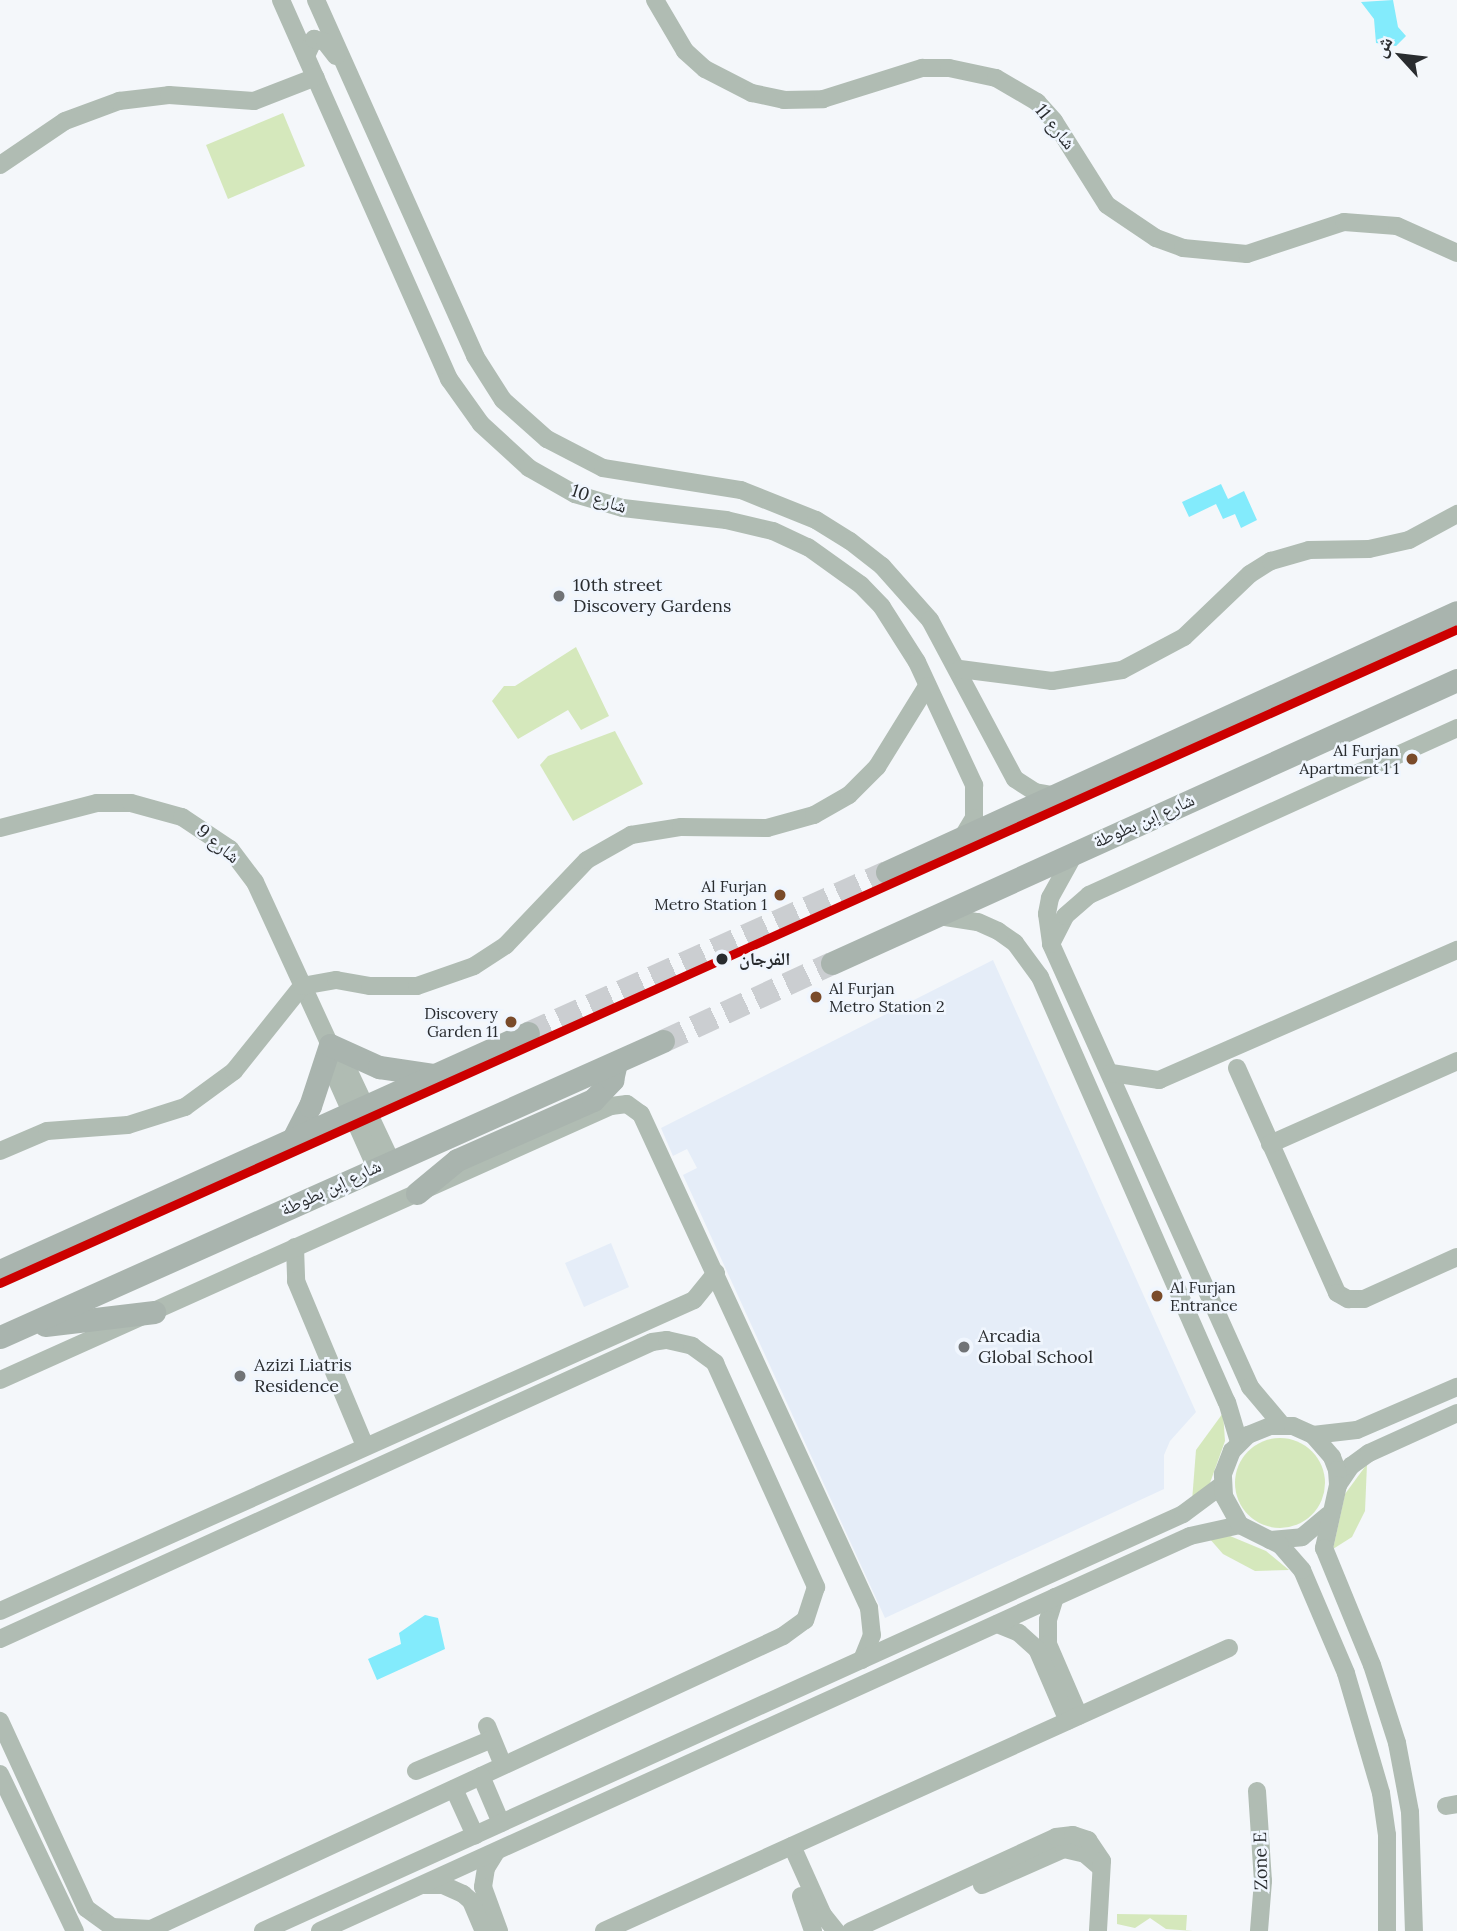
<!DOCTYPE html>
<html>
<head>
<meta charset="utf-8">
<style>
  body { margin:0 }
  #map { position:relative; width:1457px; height:1931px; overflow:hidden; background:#f4f7fa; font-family:Lora,"Noto Naskh Arabic",serif }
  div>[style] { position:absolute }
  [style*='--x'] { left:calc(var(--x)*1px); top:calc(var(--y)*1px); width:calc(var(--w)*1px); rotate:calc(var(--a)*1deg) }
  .built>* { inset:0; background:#e5edf8 }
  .green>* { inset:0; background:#d5e8bc }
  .round { border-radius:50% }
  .water>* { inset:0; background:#83ebfc }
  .major-tunnel>* { height:23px; margin-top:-11.5px; transform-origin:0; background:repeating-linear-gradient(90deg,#cbced1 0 23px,transparent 0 34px) }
  .minor>* { height:18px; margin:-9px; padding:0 9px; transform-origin:9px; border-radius:9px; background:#b0bcb3 }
  .major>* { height:23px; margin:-11.5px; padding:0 11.5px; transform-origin:11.5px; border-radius:11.5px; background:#a9b4ae }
  .metro-1>* { height:9px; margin:-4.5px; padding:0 4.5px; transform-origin:4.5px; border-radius:4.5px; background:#c00 }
  .dots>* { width:19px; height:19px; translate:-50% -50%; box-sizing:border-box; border:4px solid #f0f6fe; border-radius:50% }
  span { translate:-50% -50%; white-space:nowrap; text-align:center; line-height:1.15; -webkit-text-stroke:5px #f0f6fe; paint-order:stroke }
  .bus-label { font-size:16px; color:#292c2f }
  .right { translate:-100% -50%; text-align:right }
  .left { translate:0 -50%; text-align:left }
  .street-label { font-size:18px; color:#292c2f }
  .poi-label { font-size:18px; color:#292c2f }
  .stop-label { font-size:18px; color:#292c2f; font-weight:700 }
  .north { position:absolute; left:1366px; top:21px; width:70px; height:70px; -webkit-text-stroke:5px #f0f6fe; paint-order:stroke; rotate:297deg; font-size:19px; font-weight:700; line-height:28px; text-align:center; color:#292c2f }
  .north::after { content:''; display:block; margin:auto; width:24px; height:32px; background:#292c2f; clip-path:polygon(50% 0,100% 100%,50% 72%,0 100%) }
</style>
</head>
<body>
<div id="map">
  <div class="built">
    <i style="clip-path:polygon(993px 960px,1196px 1412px,1170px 1441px,1164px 1455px,1164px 1489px,885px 1618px,683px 1175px,697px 1168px,687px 1149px,673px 1156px,661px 1128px)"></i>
    <i style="clip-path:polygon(611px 1243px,629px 1287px,584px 1307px,565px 1263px)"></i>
  </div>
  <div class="green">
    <i style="clip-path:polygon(283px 113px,305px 166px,228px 199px,206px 145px)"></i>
    <i style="clip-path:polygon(576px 647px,609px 716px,581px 730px,568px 710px,518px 739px,492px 701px,504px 686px,515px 686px)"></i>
    <i style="clip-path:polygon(615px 731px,643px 784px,573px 821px,540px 765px,548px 756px)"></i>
    <i style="clip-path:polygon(1223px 1413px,1225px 1441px,1210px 1483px,1192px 1501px,1196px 1450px)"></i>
    <i class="round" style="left:1235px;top:1438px;width:90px;height:90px"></i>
    <i style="clip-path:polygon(1367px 1464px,1365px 1511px,1352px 1537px,1333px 1549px,1345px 1494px)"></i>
    <i style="clip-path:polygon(1230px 1536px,1266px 1551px,1289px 1570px,1255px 1571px,1223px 1554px,1209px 1538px)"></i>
    <i style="clip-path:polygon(1117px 1914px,1187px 1915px,1186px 1930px,1193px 1931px,1166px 1929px,1150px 1918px,1135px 1928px,1117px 1924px)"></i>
  </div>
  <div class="water">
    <i style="clip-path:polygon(1393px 0,1398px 27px,1406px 36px,1396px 46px,1376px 43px,1374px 19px,1361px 2px)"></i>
    <i style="clip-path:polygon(1221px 484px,1228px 499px,1244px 491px,1257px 520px,1241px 528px,1235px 514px,1223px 519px,1216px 504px,1189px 517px,1182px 502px)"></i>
    <i style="clip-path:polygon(425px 1615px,438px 1618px,445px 1649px,377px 1680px,368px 1659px,401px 1644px,399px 1633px)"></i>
  </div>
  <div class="major-tunnel">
    <i style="--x:528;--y:1033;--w:393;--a:-24.2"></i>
    <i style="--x:663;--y:1041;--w:186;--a:-24.8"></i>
  </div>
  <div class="minor">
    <i style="--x:281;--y:0;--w:415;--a:66.1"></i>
    <i style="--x:449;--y:379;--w:55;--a:54.6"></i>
    <i style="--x:481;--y:424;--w:65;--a:42.5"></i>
    <i style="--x:529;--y:468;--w:53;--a:29.5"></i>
    <i style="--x:575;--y:494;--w:50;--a:16.3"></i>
    <i style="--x:623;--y:508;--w:104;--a:6.6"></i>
    <i style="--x:726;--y:520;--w:48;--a:13.2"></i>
    <i style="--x:773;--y:531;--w:38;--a:25"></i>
    <i style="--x:808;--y:547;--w:65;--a:35.6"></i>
    <i style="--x:861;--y:585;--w:30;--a:46"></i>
    <i style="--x:882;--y:607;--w:65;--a:57.5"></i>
    <i style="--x:917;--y:662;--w:136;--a:65.1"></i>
    <i style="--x:974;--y:785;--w:33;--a:90"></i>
    <i style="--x:974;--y:818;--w:23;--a:121"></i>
    <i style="--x:316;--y:0;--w:390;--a:65.9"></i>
    <i style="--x:475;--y:356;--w:52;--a:57.5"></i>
    <i style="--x:503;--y:400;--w:59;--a:41.6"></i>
    <i style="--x:547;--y:439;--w:63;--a:27.4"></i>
    <i style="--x:603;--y:468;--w:140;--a:9.1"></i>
    <i style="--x:741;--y:490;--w:81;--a:21.8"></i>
    <i style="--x:816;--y:520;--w:40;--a:32"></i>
    <i style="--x:850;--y:541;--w:41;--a:38"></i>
    <i style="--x:882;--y:566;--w:72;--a:48.4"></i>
    <i style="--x:930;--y:620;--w:180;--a:61.9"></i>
    <i style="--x:1015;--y:779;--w:24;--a:33"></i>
    <i style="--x:1035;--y:792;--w:22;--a:10"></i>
    <i style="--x:655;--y:0;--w:59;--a:59.5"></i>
    <i style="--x:685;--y:51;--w:27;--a:42"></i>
    <i style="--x:705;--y:69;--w:53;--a:27.1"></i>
    <i style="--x:752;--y:93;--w:33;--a:12"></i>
    <i style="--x:784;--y:100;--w:39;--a:-1"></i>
    <i style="--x:823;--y:99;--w:104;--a:-17.4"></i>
    <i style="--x:922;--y:68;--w:27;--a:0"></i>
    <i style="--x:949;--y:68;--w:48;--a:12"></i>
    <i style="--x:996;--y:78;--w:48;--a:30.3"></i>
    <i style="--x:1037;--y:102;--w:25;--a:48"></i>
    <i style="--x:1054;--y:121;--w:99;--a:57.8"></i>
    <i style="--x:1107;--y:205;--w:59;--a:34"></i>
    <i style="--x:1156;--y:238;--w:29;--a:20"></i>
    <i style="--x:1183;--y:248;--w:64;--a:5.4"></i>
    <i style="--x:1247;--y:254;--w:102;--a:-18.3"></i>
    <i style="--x:1344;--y:222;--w:53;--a:4.3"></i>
    <i style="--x:1397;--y:226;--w:66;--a:24.2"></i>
    <i style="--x:306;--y:56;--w:19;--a:-65"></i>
    <i style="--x:314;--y:39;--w:11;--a:15"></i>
    <i style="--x:325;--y:42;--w:18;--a:52"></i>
    <i style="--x:0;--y:165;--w:78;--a:-34.1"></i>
    <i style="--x:65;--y:121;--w:58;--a:-20.3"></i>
    <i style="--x:119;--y:101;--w:50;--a:-6.8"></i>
    <i style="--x:169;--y:95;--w:85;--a:4"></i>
    <i style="--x:254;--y:101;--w:66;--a:-21.2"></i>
    <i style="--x:960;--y:669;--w:93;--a:7.4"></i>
    <i style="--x:1052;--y:681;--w:71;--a:-8.9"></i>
    <i style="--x:1122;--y:670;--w:70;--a:-28"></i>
    <i style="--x:1184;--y:637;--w:91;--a:-43.7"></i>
    <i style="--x:1250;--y:574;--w:25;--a:-32"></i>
    <i style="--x:1271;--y:561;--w:40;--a:-16"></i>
    <i style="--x:1309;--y:550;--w:60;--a:-1"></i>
    <i style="--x:1369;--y:549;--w:41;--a:-12.7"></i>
    <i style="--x:1409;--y:540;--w:55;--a:-28.4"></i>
    <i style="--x:0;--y:828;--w:100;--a:-14.5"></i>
    <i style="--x:97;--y:803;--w:34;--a:0"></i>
    <i style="--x:131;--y:803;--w:53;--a:15.4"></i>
    <i style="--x:182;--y:817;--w:58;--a:33.7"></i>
    <i style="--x:230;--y:849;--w:41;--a:52.9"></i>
    <i style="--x:255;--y:882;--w:179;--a:65.3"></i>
    <i style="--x:330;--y:1045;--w:21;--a:49"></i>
    <i style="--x:344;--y:1061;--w:110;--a:64.8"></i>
    <i style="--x:1076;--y:851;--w:54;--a:119"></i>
    <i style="--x:1050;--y:898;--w:16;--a:101"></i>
    <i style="--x:1047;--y:914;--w:30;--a:82"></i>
    <i style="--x:1051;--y:944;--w:486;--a:65.8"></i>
    <i style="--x:1250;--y:1387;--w:50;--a:49.9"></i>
    <i style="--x:939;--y:916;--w:39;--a:9"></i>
    <i style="--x:978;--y:922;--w:22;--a:24"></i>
    <i style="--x:998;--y:931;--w:21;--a:35"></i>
    <i style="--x:1015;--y:943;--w:42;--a:53.7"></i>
    <i style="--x:1040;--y:977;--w:464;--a:66.3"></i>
    <i style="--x:1227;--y:1402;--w:42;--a:73.3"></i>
    <i style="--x:1051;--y:944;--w:31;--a:-63"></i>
    <i style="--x:1065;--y:916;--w:32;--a:-41"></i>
    <i style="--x:1089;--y:895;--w:404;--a:-24.4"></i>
    <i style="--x:330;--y:1049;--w:18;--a:87"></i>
    <i style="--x:331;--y:1067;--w:111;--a:66"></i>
    <i style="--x:1237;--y:1068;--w:246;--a:66"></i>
    <i style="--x:1337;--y:1293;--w:13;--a:29"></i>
    <i style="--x:1348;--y:1299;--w:16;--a:0"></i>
    <i style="--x:1364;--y:1299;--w:102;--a:-24.3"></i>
    <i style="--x:1111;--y:1073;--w:49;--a:8.3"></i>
    <i style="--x:1159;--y:1080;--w:325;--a:-23.6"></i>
    <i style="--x:1270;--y:1144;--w:205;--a:-23.9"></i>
    <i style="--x:0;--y:1151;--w:51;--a:-23.1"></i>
    <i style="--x:47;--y:1131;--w:81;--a:-4.2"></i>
    <i style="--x:128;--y:1125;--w:60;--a:-17.5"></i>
    <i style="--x:185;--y:1107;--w:61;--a:-36.3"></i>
    <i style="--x:234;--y:1071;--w:109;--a:-51.3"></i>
    <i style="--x:302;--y:986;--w:35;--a:-10"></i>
    <i style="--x:336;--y:980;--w:35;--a:10"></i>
    <i style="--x:370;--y:986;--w:47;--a:0"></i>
    <i style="--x:417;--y:986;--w:60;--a:-19.3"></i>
    <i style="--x:474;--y:966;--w:38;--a:-33"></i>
    <i style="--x:506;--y:945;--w:117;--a:-46.4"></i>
    <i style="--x:587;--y:860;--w:51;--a:-29.6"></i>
    <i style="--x:631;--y:835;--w:51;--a:-9.1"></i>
    <i style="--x:681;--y:827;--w:86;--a:0.7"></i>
    <i style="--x:767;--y:828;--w:49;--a:-15.5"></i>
    <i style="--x:814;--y:815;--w:40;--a:-29.7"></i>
    <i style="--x:849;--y:795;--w:40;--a:-45"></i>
    <i style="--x:877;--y:767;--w:95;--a:-58.3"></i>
    <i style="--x:295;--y:1247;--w:34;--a:88"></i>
    <i style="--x:296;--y:1281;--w:179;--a:67.3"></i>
    <i style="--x:0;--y:1380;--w:670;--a:-24.15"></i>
    <i style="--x:611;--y:1106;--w:16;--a:-7"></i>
    <i style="--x:627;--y:1104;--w:17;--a:36"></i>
    <i style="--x:641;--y:1114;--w:544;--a:65.22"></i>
    <i style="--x:869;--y:1608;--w:27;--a:84"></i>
    <i style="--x:872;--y:1635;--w:27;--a:112"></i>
    <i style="--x:1313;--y:1435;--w:44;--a:-6.5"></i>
    <i style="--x:1357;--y:1430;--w:109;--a:-23.3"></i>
    <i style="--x:1338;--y:1485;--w:23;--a:-56"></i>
    <i style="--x:1351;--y:1466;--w:22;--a:-36"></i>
    <i style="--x:1369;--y:1453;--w:97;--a:-24.4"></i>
    <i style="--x:1270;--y:1540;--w:32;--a:-5"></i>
    <i style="--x:1302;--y:1537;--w:34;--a:-40"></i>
    <i style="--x:1055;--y:1597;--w:24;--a:107"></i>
    <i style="--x:1048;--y:1620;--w:24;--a:90"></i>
    <i style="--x:1048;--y:1644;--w:78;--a:66.7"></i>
    <i style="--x:0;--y:1611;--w:760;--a:-24.14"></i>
    <i style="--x:694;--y:1300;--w:35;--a:-51"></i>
    <i style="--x:997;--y:1624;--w:24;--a:22"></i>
    <i style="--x:1019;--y:1633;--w:24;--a:42"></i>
    <i style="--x:1037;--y:1649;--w:78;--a:66.7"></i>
    <i style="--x:0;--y:1639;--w:716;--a:-24.49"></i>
    <i style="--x:652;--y:1342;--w:15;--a:-8"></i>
    <i style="--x:667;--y:1340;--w:26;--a:13"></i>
    <i style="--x:692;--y:1346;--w:29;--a:36"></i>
    <i style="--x:715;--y:1363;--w:246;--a:65.7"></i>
    <i style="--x:816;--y:1587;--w:35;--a:108"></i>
    <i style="--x:805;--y:1620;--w:27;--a:144"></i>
    <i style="--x:783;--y:1636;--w:697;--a:155.13"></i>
    <i style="--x:151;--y:1929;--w:39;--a:-177"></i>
    <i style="--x:112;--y:1927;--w:32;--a:-144"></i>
    <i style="--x:86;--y:1908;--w:206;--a:-114.7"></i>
    <i style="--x:487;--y:1726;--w:42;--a:67.7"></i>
    <i style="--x:416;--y:1771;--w:82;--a:-22.8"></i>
    <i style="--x:0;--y:1774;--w:174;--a:64.5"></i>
    <i style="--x:481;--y:1776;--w:51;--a:66.9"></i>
    <i style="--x:454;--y:1789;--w:51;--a:65.5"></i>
    <i style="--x:1257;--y:1791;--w:90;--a:86.2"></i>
    <i style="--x:1263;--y:1881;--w:50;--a:94.6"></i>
    <i style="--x:1446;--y:1806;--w:11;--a:-10"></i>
    <i style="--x:792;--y:1846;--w:76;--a:65.8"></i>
    <i style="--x:823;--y:1915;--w:21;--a:51"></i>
    <i style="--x:496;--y:1852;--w:19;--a:122"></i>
    <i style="--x:486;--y:1868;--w:19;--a:99"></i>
    <i style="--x:483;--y:1887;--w:47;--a:70"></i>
    <i style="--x:424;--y:1885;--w:19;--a:0"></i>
    <i style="--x:443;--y:1885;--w:22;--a:24"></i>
    <i style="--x:463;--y:1894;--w:11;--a:41"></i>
    <i style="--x:471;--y:1901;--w:33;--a:67"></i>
    <i style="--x:982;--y:1885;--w:90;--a:-23.7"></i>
    <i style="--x:1064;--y:1849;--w:22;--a:13"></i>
    <i style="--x:1085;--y:1854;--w:21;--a:41"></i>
    <i style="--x:801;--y:1896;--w:37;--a:71"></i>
    <i style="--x:263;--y:1931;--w:1010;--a:-24.38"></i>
    <i style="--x:1183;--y:1514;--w:49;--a:-36.6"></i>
    <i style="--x:320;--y:1931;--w:955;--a:-24.42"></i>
    <i style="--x:1190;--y:1536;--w:51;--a:-12.4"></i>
    <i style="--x:604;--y:1931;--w:686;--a:-24.36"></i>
    <i style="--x:851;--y:1931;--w:226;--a:-24.6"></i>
    <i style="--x:1056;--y:1837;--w:17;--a:-7"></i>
    <i style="--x:1073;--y:1835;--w:16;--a:18"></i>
    <i style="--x:1088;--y:1840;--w:25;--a:56"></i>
    <i style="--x:1102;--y:1861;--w:70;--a:93.3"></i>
    <i style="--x:1387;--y:1931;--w:96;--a:-90"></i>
    <i style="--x:1387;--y:1835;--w:42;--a:-98.1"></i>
    <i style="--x:1381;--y:1793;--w:125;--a:-106.3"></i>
    <i style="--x:1346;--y:1673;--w:112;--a:-113.1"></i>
    <i style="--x:1302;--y:1570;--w:33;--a:-131"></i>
    <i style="--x:1280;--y:1545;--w:45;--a:-153.4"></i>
    <i style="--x:1240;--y:1525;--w:33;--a:-119"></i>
    <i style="--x:1224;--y:1496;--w:22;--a:-93"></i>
    <i style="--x:1223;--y:1474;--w:25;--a:-69"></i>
    <i style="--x:1232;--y:1451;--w:23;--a:-45"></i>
    <i style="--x:1248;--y:1435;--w:24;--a:-22"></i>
    <i style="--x:1270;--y:1426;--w:23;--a:0"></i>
    <i style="--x:1293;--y:1426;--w:22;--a:24"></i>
    <i style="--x:1313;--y:1435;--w:29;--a:49"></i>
    <i style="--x:1332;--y:1457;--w:14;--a:69"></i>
    <i style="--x:1337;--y:1470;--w:15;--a:86"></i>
    <i style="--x:1338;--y:1485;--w:65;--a:102.5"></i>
    <i style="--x:1324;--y:1548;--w:126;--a:67.7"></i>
    <i style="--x:1372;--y:1665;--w:82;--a:72.2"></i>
    <i style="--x:1397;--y:1743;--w:70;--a:79.3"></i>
    <i style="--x:1410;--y:1812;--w:119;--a:88.1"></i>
  </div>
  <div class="major">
    <i style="--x:887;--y:872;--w:626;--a:-24.52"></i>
    <i style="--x:832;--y:963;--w:686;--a:-24.36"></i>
    <i style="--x:293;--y:1139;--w:37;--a:-63"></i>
    <i style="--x:310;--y:1106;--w:64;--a:-71.8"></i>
    <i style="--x:330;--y:1045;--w:54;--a:24.2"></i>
    <i style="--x:379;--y:1067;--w:56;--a:8.3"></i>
    <i style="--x:417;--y:1193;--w:52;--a:-39.5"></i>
    <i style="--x:457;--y:1160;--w:149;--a:-23.8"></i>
    <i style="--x:593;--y:1100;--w:28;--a:-46"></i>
    <i style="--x:612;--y:1080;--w:18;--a:-77"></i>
    <i style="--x:0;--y:1271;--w:579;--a:-24.26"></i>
    <i style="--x:45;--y:1325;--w:110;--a:-6.8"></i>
    <i style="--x:0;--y:1337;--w:726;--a:-24.06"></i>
  </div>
  <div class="metro-1">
    <i style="--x:0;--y:1283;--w:1597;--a:-24.17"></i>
  </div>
  <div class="dots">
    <i style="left:559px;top:596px;background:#707376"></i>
    <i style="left:1412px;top:759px;background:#7a4b2a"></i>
    <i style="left:780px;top:895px;background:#7a4b2a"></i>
    <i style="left:722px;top:959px;background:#292c2f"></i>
    <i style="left:816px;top:997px;background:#7a4b2a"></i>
    <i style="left:511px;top:1022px;background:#7a4b2a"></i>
    <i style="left:1157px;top:1296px;background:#7a4b2a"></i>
    <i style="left:964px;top:1347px;background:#707376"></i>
    <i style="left:240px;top:1376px;background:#707376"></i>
  </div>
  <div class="bus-label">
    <span class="right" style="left:1399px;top:759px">Al Furjan<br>Apartment 1 1</span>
    <span class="right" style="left:767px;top:895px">Al Furjan<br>Metro Station 1</span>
    <span class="left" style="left:829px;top:997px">Al Furjan<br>Metro Station 2</span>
    <span class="right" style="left:498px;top:1022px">Discovery<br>Garden 11</span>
    <span class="left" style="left:1170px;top:1296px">Al Furjan<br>Entrance</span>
  </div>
  <div class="street-label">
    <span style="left:1055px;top:127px;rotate:51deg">شارع 11</span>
    <span style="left:599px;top:499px;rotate:18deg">شارع 10</span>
    <span style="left:1144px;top:821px;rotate:-24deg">شارع إبن بطوطة</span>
    <span style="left:218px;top:844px;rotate:40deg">شارع 9</span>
    <span style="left:331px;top:1188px;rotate:-25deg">شارع إبن بطوطة</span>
    <span style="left:1261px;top:1861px;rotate:-91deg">Zone E</span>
  </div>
  <div class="poi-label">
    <span class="left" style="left:573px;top:596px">10th street<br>Discovery Gardens</span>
    <span class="left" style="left:978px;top:1347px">Arcadia<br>Global School</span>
    <span class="left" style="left:254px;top:1376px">Azizi Liatris<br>Residence</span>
  </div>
  <div class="stop-label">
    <span class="left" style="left:739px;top:959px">الفرجان</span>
  </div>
  <div class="north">ش</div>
</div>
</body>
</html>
